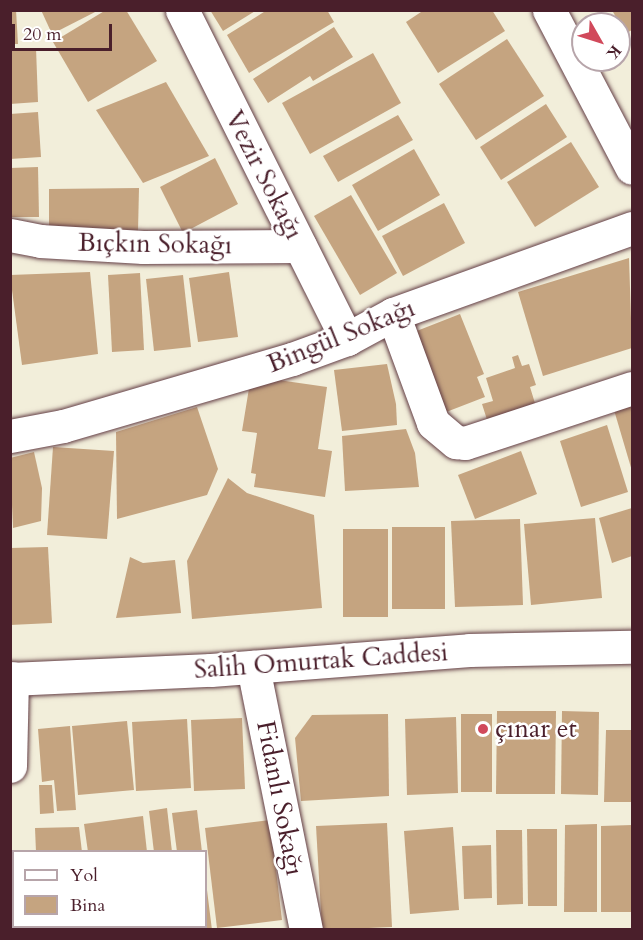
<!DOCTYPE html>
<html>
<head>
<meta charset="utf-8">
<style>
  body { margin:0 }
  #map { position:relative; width:643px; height:940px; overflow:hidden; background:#f2eeda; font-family:Cardo,serif }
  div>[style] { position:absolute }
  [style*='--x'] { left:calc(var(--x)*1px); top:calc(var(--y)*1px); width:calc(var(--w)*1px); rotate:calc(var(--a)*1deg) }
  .building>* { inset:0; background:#c5a480 }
  .roads { filter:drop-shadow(0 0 2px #633e45) drop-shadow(0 0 2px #633e45) }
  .street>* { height:33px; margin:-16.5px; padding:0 16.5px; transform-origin:16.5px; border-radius:16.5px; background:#fff }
  .dots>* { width:16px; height:16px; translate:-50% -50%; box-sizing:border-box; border:3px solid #fff; border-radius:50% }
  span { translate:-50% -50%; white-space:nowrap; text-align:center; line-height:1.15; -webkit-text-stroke:5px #fff; paint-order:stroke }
  .street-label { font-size:26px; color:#4a1f2b }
  .poi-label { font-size:26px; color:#4a1f2b }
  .left { translate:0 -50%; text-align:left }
  .frame { position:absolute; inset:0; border:12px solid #4a1f2b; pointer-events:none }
  .legend { position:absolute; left:12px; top:850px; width:195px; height:78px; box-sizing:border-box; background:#fff; border:2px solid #b7a5aa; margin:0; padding:8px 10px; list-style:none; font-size:18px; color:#4a1f2b }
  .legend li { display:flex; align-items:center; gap:12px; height:30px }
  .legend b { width:30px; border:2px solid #b7a5aa }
  .north { position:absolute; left:571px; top:12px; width:60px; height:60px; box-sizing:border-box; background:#fff; border:2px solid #b7a5aa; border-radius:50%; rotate:129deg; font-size:16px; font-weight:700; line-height:24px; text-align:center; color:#4a1f2b }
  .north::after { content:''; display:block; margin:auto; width:21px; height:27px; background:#d1495b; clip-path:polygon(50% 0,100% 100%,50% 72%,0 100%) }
  .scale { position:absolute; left:12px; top:24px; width:100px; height:27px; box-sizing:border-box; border:3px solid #4a1f2b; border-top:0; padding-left:8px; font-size:18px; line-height:21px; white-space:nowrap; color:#4a1f2b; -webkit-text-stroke:4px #fff; paint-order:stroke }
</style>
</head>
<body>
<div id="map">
  <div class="building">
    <i style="clip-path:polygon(10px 10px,16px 10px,18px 44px,10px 44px)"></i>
    <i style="clip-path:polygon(41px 10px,99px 10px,52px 34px)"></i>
    <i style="clip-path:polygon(106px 10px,126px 10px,157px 61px,88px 102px,53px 42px)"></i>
    <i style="clip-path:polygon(210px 10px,257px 10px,223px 31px)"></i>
    <i style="clip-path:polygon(267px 10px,327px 10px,334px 22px,249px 73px,227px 35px)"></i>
    <i style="clip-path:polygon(424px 10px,492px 10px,505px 31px,438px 73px,406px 22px)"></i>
    <i style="clip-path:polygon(612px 10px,632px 10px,632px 30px,625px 34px)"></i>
    <i style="clip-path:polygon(334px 27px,353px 57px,313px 81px,310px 76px,268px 103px,253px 79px)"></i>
    <i style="clip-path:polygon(507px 39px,544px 96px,476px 140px,439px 84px)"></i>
    <i style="clip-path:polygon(36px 48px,38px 102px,10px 104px,10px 49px)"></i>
    <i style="clip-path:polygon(373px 53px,401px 103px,310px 154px,282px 103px)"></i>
    <i style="clip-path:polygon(166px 82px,209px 156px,143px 183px,96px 110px)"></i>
    <i style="clip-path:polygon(546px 104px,567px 137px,501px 180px,480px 147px)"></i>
    <i style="clip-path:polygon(38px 112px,41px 157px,10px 159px,10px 114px)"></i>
    <i style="clip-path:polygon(398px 115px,413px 140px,338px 182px,323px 156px)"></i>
    <i style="clip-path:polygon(571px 142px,599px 187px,535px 227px,507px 182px)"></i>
    <i style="clip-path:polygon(414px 149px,440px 195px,378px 231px,352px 185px)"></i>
    <i style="clip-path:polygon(215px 158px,238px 204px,183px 233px,160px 187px)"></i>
    <i style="clip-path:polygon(38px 167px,39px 217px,10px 217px,10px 168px)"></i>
    <i style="clip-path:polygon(139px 188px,138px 231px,49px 231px,49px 189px)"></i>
    <i style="clip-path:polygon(351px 195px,397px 273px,360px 295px,314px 216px)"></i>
    <i style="clip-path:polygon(444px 203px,465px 243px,403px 276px,382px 236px)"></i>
    <i style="clip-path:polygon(629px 258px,632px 348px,543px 376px,518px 292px)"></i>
    <i style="clip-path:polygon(90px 272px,98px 354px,22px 365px,10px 275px)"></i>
    <i style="clip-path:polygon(229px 272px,238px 337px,198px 342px,189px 278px)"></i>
    <i style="clip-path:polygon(140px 273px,144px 350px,112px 352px,108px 275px)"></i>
    <i style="clip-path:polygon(183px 275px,191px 347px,154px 351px,146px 279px)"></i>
    <i style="clip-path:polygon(460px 314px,484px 374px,477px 377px,485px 397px,441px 414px,409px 334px)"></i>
    <i style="clip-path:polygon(518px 355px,522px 366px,529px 364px,536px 385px,530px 387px,538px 413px,490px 429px,482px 404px,493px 401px,486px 378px,515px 368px,512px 357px)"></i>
    <i style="clip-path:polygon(387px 364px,396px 404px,397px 425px,342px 431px,334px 370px)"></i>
    <i style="clip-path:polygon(251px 376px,327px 387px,318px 449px,332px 451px,325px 497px,254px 487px,256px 474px,251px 473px,257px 433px,242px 431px)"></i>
    <i style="clip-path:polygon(632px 404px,632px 471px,614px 410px)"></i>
    <i style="clip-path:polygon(197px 407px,218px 469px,207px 495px,117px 519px,116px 432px)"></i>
    <i style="clip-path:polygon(607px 425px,628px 492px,581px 507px,560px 441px)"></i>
    <i style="clip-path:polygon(406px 429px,415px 453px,419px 487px,345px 491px,342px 436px)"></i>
    <i style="clip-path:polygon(53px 447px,114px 451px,107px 539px,47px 535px)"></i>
    <i style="clip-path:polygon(521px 451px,537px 494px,475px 519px,458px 475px)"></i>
    <i style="clip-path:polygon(34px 452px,42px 488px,41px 521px,13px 528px,10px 458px)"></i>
    <i style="clip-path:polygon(228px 478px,247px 493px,314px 515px,322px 608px,192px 619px,187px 561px)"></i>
    <i style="clip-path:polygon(632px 508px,632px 556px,612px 563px,599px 518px)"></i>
    <i style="clip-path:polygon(595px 518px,602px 598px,531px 605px,524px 524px)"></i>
    <i style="clip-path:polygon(520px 519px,523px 605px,455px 607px,451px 521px)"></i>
    <i style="clip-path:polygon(392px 527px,445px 527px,445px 609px,392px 609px)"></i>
    <i style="clip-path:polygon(343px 529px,388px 529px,388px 617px,343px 617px)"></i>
    <i style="clip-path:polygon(48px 547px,52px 623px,10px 625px,10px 548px)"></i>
    <i style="clip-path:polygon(130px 557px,143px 563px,175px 560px,181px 613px,116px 618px)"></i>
    <i style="clip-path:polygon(497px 711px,556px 711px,555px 794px,496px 794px)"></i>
    <i style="clip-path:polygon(562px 711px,599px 712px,598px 795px,561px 794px)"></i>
    <i style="clip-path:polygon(388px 714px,389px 796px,301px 801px,295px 738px,312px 715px)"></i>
    <i style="clip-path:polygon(461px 714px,492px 714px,492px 792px,461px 792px)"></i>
    <i style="clip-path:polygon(456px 717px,458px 793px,407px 795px,405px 719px)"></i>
    <i style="clip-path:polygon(242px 718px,245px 789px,194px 791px,191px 720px)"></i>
    <i style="clip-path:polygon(187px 719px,191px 788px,136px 791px,132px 722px)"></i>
    <i style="clip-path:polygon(127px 721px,134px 790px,78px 795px,72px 726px)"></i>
    <i style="clip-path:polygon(70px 726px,76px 810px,57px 811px,54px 780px,42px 782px,38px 729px)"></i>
    <i style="clip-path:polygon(606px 730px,632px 730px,631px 802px,604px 802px)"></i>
    <i style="clip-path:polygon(39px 785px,52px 785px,54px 813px,40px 814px)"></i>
    <i style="clip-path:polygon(167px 808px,172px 852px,154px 852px,149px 811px)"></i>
    <i style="clip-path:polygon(197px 810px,202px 852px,177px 852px,172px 813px)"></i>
    <i style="clip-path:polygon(143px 816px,147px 852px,88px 852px,84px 824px)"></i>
    <i style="clip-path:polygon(270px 820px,282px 920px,217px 928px,205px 828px)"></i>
    <i style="clip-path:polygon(387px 823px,392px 927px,322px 930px,316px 826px)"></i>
    <i style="clip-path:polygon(597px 824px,597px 912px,564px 912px,565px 825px)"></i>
    <i style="clip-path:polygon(632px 825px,632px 912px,601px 912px,601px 826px)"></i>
    <i style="clip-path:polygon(79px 827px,82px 852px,36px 852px,35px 828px)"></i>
    <i style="clip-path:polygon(453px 827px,459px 910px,410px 914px,404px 831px)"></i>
    <i style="clip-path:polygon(527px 829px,557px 829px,557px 906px,528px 906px)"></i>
    <i style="clip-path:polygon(496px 830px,522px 830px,523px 904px,497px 905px)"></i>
    <i style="clip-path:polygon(491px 845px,492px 898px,464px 899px,462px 846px)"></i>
    <i style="clip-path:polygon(207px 890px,212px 930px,187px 930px,186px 926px,206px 926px)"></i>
    <i style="clip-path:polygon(39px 926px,99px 926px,100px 930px,39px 930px)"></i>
    <i style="clip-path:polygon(104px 926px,156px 926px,156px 930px,105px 930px)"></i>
  </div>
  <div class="roads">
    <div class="street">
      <i style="--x:182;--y:10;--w:368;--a:63.4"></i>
      <i style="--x:549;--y:10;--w:178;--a:62.3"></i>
      <i style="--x:10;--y:235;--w:31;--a:11"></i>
      <i style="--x:40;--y:241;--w:103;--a:3.3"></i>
      <i style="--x:143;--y:247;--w:157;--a:-0.4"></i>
      <i style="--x:393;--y:314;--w:116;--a:69.8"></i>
      <i style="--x:433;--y:423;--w:30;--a:40"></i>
      <i style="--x:456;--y:442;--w:9;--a:6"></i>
      <i style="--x:465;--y:443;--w:176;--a:-18.2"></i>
      <i style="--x:10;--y:436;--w:54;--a:-10.7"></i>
      <i style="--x:63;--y:426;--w:239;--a:-16.3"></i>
      <i style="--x:292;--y:359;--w:59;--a:-20"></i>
      <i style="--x:347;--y:339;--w:52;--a:-28.5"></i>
      <i style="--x:393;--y:314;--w:254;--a:-19.8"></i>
      <i style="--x:253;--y:667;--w:268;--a:78.6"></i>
      <i style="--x:10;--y:679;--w:201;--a:-2.6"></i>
      <i style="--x:211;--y:670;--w:259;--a:-4.4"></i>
      <i style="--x:469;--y:650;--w:163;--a:-1.1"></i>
      <i style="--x:10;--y:766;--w:88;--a:-88.7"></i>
    </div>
  </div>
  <div class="dots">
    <i style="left:483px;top:729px;background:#d1495b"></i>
  </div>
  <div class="street-label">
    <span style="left:264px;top:175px;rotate:63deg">Vezir Sokağı</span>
    <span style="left:155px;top:244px;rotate:1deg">Bıçkın Sokağı</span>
    <span style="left:341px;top:336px;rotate:-22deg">Bingül Sokağı</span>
    <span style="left:321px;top:661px;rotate:-4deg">Salih Omurtak Caddesi</span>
    <span style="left:280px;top:798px;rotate:79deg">Fidanlı Sokağı</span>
  </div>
  <div class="poi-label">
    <span class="left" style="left:495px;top:729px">çınar et</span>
  </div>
  <div class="frame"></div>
  <ul class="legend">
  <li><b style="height:8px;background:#fff"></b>Yol</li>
  <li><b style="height:16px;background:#c5a480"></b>Bina</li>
  </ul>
  <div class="north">K</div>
  <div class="scale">20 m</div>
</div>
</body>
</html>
